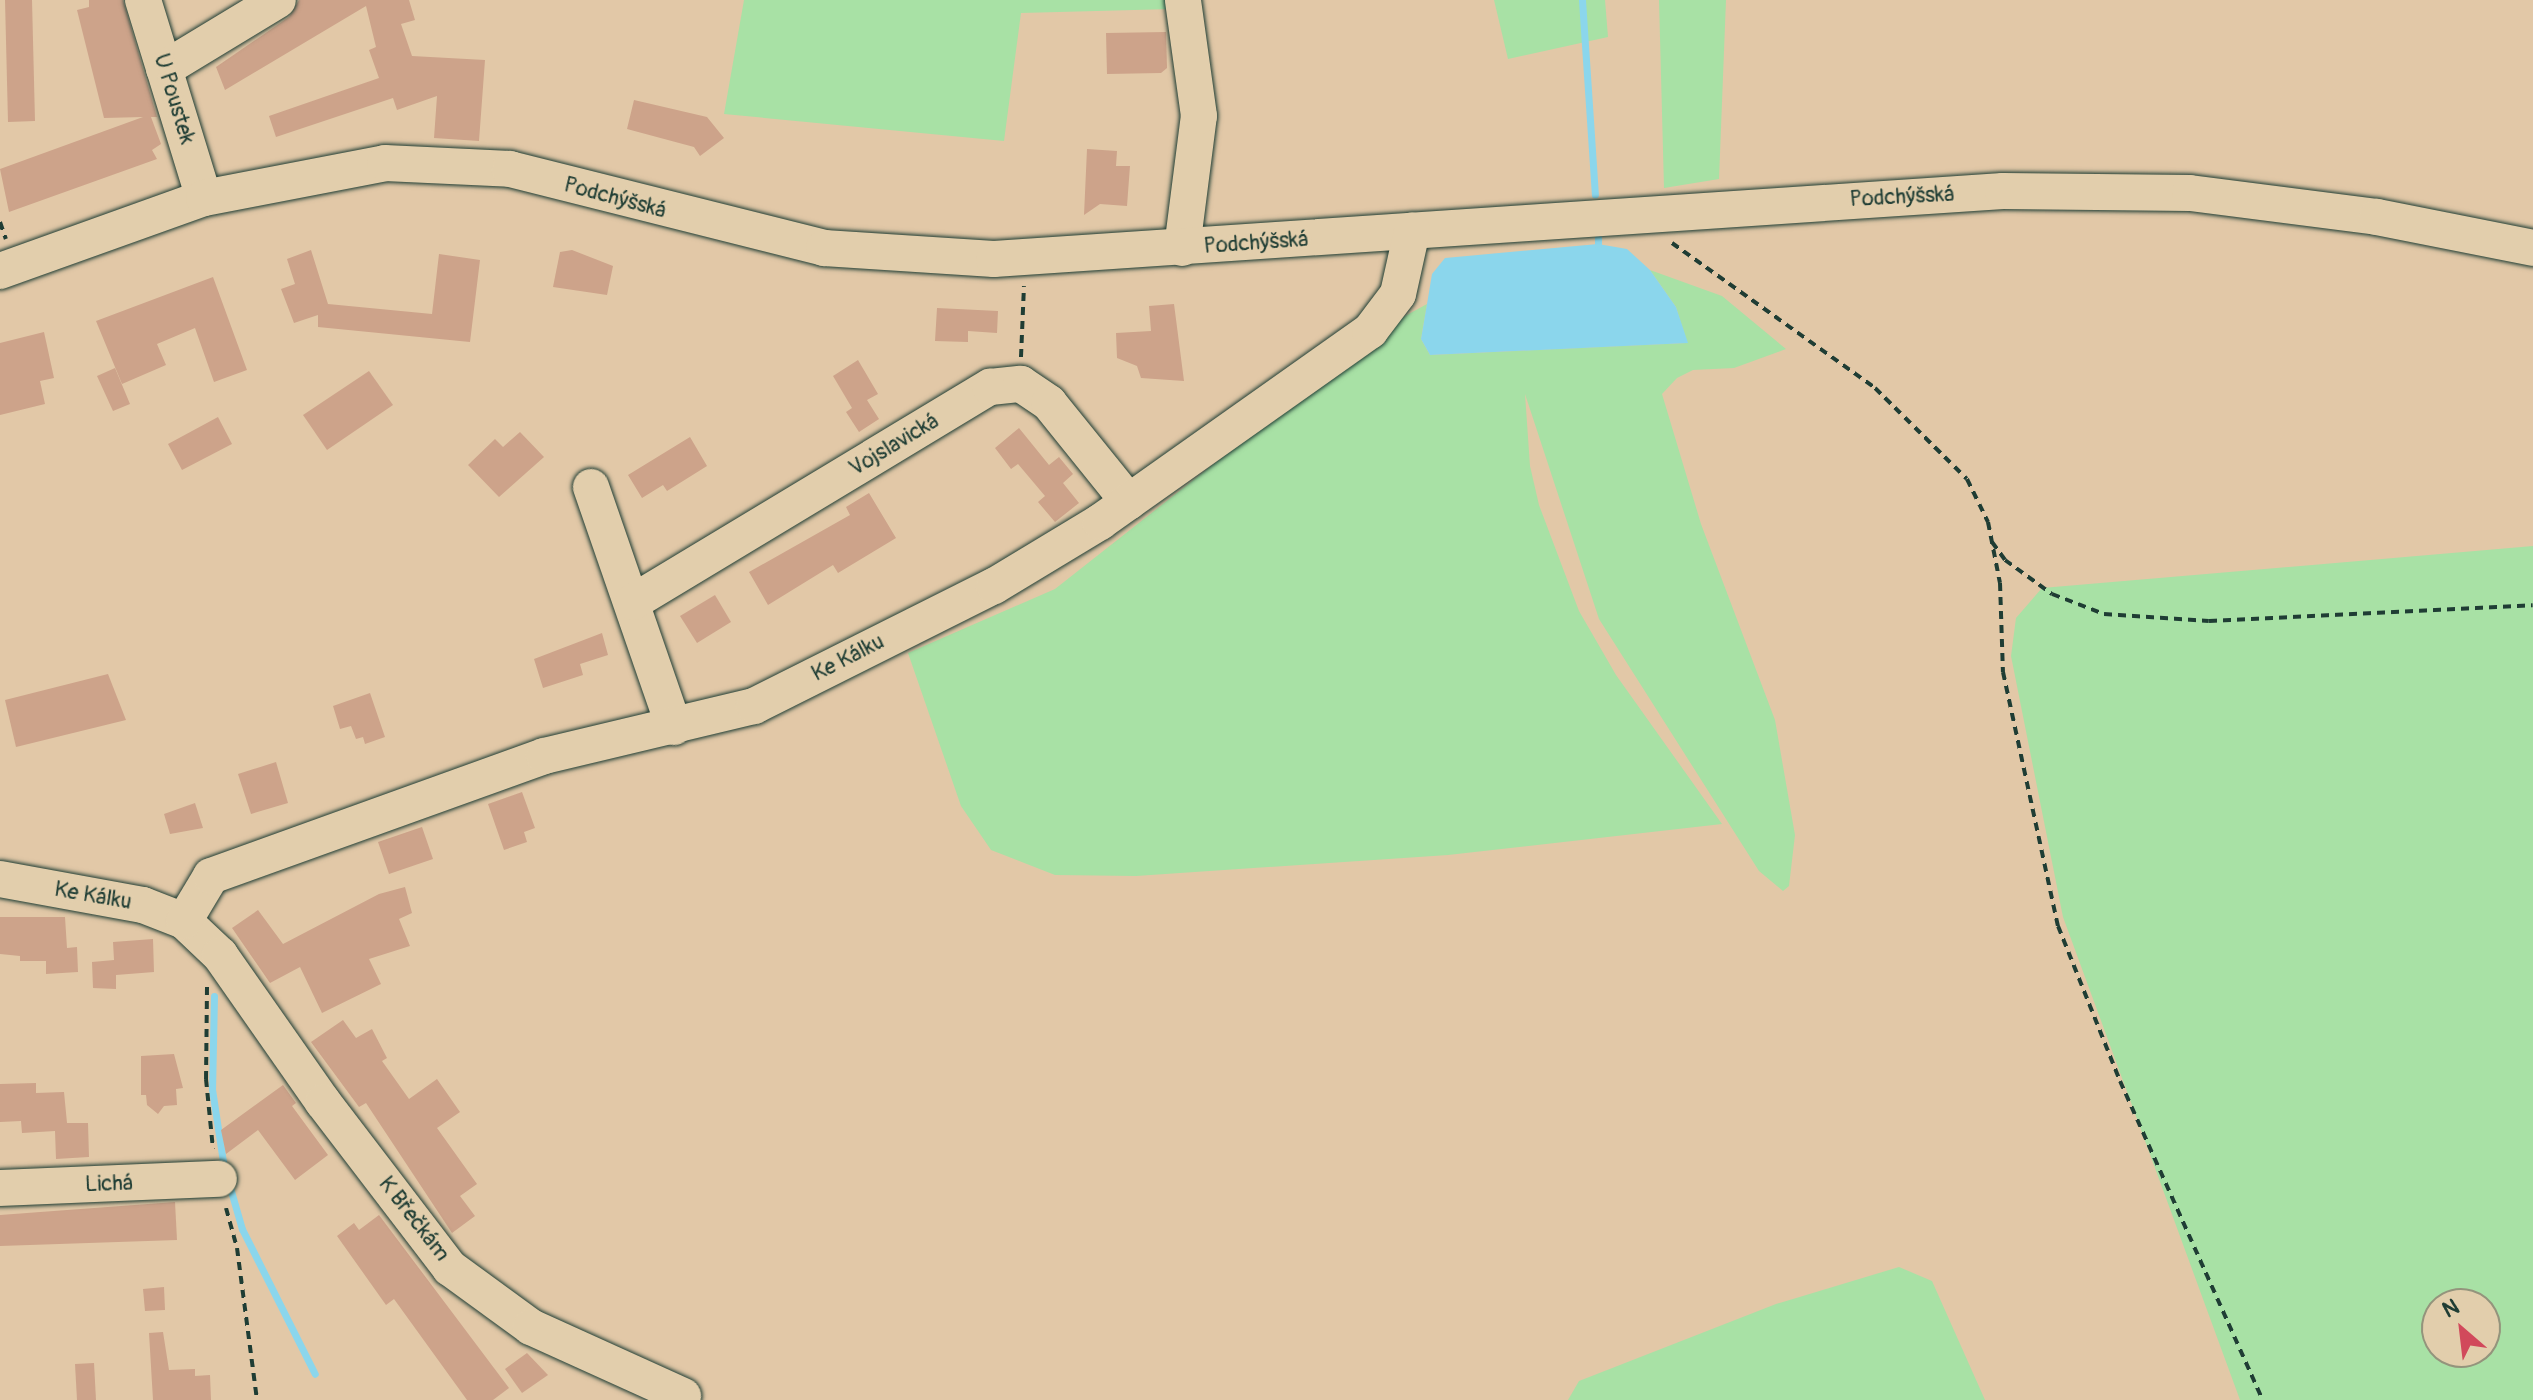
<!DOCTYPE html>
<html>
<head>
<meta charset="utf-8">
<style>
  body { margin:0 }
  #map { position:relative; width:2533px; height:1400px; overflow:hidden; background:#e2c8a7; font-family:Pangolin,sans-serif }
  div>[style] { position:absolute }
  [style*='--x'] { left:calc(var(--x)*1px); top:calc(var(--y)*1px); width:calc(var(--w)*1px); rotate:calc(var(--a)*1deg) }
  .green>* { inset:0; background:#a8e1a5 }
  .water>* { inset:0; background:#8bd6ec }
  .stream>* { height:7px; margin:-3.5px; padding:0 3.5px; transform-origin:3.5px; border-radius:3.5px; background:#8bd6ec }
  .building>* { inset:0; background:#cda38a }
  .path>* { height:4px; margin-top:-2px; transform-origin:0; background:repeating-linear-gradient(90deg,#1f3d34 0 8px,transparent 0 14px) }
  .roads { filter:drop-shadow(0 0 2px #1f3d34) drop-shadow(0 0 2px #1f3d34) }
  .minor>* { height:36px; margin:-18px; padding:0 18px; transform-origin:18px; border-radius:18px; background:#e2ceac }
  span { translate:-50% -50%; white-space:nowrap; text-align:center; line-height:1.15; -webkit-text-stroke:7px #e2ceac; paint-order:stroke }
  .street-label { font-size:22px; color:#1f3d34 }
  .north { position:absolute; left:2421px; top:1288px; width:80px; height:80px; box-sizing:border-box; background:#e2ceac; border:2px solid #94947c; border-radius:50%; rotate:332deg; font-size:22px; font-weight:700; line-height:32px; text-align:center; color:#1f3d34 }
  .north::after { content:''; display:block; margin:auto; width:28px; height:36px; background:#d1495b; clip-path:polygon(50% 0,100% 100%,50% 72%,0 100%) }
</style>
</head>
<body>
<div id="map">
  <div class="green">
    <i style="clip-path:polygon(744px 0,1170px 0,1172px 9px,1021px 13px,1004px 141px,724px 114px)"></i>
    <i style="clip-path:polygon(1494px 0,1605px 0,1608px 37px,1508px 59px)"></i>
    <i style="clip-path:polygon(1659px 0,1726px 0,1719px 179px,1664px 188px)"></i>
    <i style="clip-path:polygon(1650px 270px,1722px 296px,1786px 349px,1734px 368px,1693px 370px,1677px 378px,1662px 394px,1701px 524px,1775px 720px,1795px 835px,1789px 886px,1783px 891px,1759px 871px,1599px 619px,1525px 394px,1530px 466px,1539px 505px,1579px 611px,1616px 675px,1722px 824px,1448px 855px,1136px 876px,1055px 875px,991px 850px,961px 806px,908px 653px,1055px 589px,1394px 322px,1427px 304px,1421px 339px,1430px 355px,1687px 343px,1676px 307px)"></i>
    <i style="clip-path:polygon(evenodd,2533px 546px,2533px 1400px,2240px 1400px,2063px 917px,2011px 656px,2016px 618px,2042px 588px,2533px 546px,2437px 1304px,2485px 1304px,2485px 1352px,2437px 1352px,2437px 1304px)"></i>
    <i style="clip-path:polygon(1899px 1267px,1932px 1281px,1985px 1400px,1568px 1400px,1579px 1381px,1776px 1304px)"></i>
  </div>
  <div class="water">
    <i style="clip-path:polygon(1598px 244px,1627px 249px,1650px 270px,1676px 307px,1688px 343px,1430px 355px,1421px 339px,1427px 304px,1432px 274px,1445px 258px)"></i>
  </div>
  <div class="stream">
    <i style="--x:1582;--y:0;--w:195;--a:86.2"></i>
    <i style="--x:1598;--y:238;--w:6;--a:90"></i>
    <i style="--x:214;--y:996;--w:93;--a:91.2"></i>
    <i style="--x:212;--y:1089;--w:80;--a:81.4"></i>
    <i style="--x:229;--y:1184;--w:47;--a:73.9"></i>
    <i style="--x:242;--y:1229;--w:162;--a:63.3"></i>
  </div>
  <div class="building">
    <i style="clip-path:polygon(5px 0,32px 0,35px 121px,8px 122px)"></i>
    <i style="clip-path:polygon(89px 0,123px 0,157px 117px,151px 117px,161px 144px,152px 150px,157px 159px,9px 212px,0 169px,143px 117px,104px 118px,77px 10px,89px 7px)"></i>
    <i style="clip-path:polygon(299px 0,409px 0,415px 20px,401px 24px,412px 56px,485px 60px,479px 141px,434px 138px,437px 96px,397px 110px,393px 98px,276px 137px,269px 116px,379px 78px,369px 50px,376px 47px,366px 6px,225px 90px,216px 67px,289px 17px)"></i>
    <i style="clip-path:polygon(1166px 32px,1167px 68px,1161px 73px,1107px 74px,1106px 33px)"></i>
    <i style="clip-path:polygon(634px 100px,707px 117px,724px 138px,700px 156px,694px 147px,627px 129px)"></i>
    <i style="clip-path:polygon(1087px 149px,1117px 151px,1116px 166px,1130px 166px,1127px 206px,1100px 204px,1084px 215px)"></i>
    <i style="clip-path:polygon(311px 250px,328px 304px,432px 314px,439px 254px,480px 260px,470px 342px,318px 327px,318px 315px,294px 323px,281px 289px,295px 284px,287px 259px)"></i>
    <i style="clip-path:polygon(572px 250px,613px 266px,607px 295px,553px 287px,560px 252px)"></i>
    <i style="clip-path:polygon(213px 277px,247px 370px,214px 382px,195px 328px,157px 344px,166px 365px,122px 384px,96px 321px)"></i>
    <i style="clip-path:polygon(1174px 304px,1184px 381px,1141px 378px,1137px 366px,1117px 358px,1116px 333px,1151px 331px,1149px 306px)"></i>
    <i style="clip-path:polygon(937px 308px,998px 311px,997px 333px,968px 331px,968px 342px,935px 341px)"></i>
    <i style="clip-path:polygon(44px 332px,54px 378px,40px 381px,45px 404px,0 415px,0 343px)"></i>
    <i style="clip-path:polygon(858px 360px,878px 394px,867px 400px,879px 419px,859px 432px,846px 412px,852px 408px,833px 376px)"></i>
    <i style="clip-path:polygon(115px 368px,130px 404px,113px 411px,97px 376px)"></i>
    <i style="clip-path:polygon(369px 371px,393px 405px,327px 450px,303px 415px)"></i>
    <i style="clip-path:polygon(218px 417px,232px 444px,182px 470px,168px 444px)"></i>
    <i style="clip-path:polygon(1019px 428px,1049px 465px,1059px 457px,1073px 474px,1063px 483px,1079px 503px,1055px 522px,1038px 502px,1045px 496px,1018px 464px,1011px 469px,995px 448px)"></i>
    <i style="clip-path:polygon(520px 432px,544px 457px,499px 497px,468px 465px,495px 439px,503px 447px)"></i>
    <i style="clip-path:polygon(690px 437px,707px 466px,667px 491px,663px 485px,642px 498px,628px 475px)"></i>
    <i style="clip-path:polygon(869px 493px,896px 538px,838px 573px,833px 565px,768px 605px,749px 572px,850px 515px,846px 507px)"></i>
    <i style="clip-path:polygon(715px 595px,731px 622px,697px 643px,680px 616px)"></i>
    <i style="clip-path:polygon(602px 633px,608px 655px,580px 664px,583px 675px,543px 688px,534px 659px)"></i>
    <i style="clip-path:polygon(108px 674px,126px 720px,16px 747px,5px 700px)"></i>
    <i style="clip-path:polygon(370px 693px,385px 737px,365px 744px,363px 737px,356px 739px,351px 726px,340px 729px,333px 706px)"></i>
    <i style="clip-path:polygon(276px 762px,288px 803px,251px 814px,238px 774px)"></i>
    <i style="clip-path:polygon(522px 792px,535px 828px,524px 832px,527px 842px,504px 850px,488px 804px)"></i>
    <i style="clip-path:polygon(195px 803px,203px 828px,170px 834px,164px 814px)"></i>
    <i style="clip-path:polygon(422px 827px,433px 859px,389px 874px,378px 842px)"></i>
    <i style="clip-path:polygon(405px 887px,412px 913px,399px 919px,410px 946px,369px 959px,381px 984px,322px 1013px,300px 967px,270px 983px,232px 928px,258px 910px,283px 944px,379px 894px)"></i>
    <i style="clip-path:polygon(0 917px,65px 917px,67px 948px,77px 947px,78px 972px,46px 974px,46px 961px,20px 961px,20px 956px,0 954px)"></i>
    <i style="clip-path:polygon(153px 939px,154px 972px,116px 975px,116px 989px,93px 988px,92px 962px,114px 960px,113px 942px)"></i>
    <i style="clip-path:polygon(343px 1020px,356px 1038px,372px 1029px,387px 1058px,382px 1061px,409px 1099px,437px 1079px,460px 1112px,437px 1128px,477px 1184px,460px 1196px,475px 1216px,452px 1233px,366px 1103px,359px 1107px,311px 1042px)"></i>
    <i style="clip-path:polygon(174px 1054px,183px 1088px,176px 1089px,177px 1105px,164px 1106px,158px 1114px,147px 1105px,146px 1095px,141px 1095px,141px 1056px)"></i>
    <i style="clip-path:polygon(36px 1083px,36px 1093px,64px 1092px,67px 1123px,88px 1123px,89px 1157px,56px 1159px,55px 1131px,22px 1133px,21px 1121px,0 1122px,0 1084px)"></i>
    <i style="clip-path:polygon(283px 1085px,296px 1103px,292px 1106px,328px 1155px,295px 1180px,258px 1130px,226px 1154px,221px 1130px)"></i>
    <i style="clip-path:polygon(175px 1202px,177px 1240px,0 1246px,0 1215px)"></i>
    <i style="clip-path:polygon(379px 1215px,509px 1388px,493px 1400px,467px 1400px,394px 1299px,386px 1305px,337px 1236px,354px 1223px,359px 1230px)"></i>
    <i style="clip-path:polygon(164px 1287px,165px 1310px,145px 1311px,143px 1289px)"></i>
    <i style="clip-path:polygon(163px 1332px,169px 1370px,195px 1369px,195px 1376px,210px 1375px,211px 1400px,153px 1400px,149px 1333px)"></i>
    <i style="clip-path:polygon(527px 1353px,548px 1375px,522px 1393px,505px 1369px)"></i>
    <i style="clip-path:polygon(94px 1363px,96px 1400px,77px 1400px,75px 1364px)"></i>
  </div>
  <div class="path">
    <i style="--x:0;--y:222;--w:18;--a:71"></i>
    <i style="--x:1672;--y:243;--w:249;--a:35.5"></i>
    <i style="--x:1875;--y:388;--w:129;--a:44.7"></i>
    <i style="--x:1967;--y:479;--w:48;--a:64"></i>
    <i style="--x:1988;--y:522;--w:62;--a:78.9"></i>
    <i style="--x:2000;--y:583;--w:89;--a:88.1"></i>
    <i style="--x:2003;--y:672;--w:260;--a:77.8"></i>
    <i style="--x:2058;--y:926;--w:167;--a:68.2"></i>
    <i style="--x:2120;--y:1081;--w:350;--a:65.9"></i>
    <i style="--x:1021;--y:357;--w:71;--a:-87.6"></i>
    <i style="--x:1992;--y:542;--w:22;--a:54"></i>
    <i style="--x:2005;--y:560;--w:58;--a:35.9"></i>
    <i style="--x:2052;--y:594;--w:56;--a:21"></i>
    <i style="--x:2104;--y:614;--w:105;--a:3.8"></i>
    <i style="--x:2209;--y:621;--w:324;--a:-2.8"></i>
    <i style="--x:207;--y:987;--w:92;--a:90.6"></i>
    <i style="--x:206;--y:1079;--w:70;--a:84.3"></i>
    <i style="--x:226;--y:1208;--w:41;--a:74.6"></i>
    <i style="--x:237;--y:1248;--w:153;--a:82.5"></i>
  </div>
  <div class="roads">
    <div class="minor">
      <i style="--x:143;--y:0;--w:207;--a:72.9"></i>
      <i style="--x:164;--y:69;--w:133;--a:-31.2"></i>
      <i style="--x:1182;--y:248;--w:133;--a:-82.7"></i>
      <i style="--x:1199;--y:116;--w:117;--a:-97.9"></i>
      <i style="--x:0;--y:271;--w:217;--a:-19.7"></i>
      <i style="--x:204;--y:198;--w:184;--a:-10.9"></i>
      <i style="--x:385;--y:163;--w:125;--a:2.7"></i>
      <i style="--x:510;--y:169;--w:324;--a:14.1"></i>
      <i style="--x:824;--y:248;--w:170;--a:3.7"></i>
      <i style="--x:994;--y:259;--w:1011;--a:-3.86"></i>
      <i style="--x:2003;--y:191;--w:187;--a:0.6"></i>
      <i style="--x:2190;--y:193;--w:189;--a:7.3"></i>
      <i style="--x:2377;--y:217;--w:159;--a:11.2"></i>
      <i style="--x:591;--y:487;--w:254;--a:70.9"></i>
      <i style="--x:633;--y:602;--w:417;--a:-31.1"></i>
      <i style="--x:990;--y:387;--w:31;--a:-6"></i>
      <i style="--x:1021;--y:384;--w:34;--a:34"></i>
      <i style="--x:1049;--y:403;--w:127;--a:51.1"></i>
      <i style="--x:0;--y:879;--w:145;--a:10.3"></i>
      <i style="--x:143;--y:905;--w:44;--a:21.3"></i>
      <i style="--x:184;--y:921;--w:50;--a:43.4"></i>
      <i style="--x:220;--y:955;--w:179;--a:55"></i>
      <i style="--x:323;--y:1102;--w:209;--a:52.6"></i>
      <i style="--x:450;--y:1268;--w:100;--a:36.1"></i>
      <i style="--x:531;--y:1327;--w:167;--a:24.4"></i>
      <i style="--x:184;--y:921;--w:52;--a:-59"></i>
      <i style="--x:211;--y:876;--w:354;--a:-19.8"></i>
      <i style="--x:544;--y:756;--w:216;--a:-13.4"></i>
      <i style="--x:754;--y:706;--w:268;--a:-26.6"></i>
      <i style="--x:994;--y:586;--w:124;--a:-31.1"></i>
      <i style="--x:1100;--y:522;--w:331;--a:-35.3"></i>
      <i style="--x:1370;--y:331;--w:46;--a:-52.9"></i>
      <i style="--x:1398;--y:294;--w:65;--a:-77.5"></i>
      <i style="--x:0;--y:1188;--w:219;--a:-2.4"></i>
    </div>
  </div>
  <div class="street-label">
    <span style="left:174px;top:99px;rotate:73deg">U Poustek</span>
    <span style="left:1902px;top:197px;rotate:-3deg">Podchýšská</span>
    <span style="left:615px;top:198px;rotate:15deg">Podchýšská</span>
    <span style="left:1256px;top:243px;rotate:-4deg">Podchýšská</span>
    <span style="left:894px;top:445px;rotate:-31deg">Vojslavická</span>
    <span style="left:848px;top:658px;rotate:-27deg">Ke Kálku</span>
    <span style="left:93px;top:896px;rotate:10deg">Ke Kálku</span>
    <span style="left:109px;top:1184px;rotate:-2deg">Lichá</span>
    <span style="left:414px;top:1219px;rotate:52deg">K Břečkám</span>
  </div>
  <div class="north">N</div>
</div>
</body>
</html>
